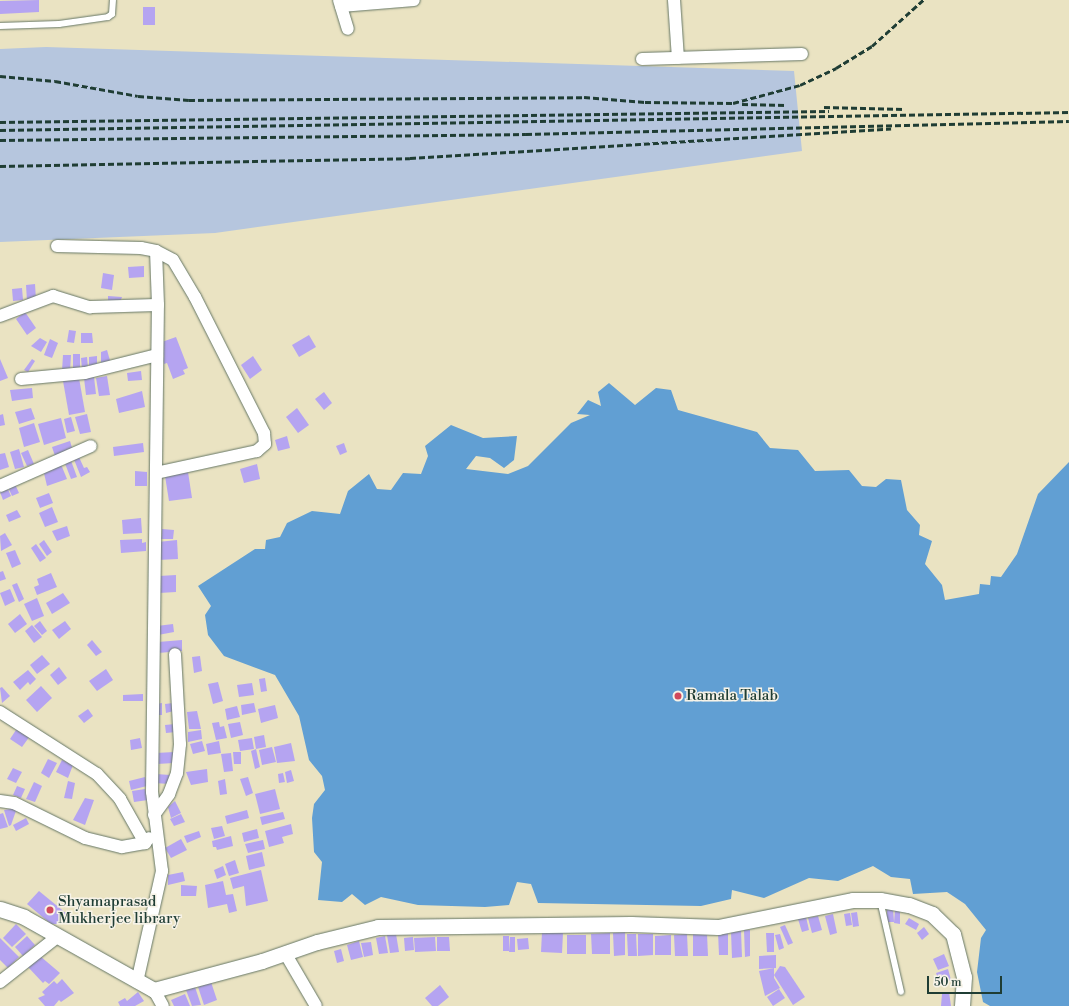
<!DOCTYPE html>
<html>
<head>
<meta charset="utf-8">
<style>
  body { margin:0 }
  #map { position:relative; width:1069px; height:1006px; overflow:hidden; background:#eae3c2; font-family:"Libre Bodoni",serif }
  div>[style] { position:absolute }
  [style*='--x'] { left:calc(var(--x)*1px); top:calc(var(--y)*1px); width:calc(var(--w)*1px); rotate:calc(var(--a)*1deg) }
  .industrial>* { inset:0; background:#b6c6de }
  .water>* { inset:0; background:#619fd3 }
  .building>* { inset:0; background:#b5a4f1 }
  .roads { filter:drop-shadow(0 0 1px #676) drop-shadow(0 0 1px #676) }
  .service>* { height:6px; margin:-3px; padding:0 3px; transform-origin:3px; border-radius:3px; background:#fff }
  .minor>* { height:12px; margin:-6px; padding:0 6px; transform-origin:6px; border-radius:6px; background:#fff }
  .tertiary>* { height:15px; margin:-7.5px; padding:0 7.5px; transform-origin:7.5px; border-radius:7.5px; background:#fff }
  .rail>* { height:3px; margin-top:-1.5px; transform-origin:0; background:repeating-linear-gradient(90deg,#1f3d34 0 6px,transparent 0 9px) }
  .dots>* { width:11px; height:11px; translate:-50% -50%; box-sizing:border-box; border:2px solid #f7f3e8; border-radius:50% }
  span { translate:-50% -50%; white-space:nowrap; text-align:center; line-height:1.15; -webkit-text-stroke:3px #f7f3e8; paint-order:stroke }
  .poi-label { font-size:15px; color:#1f3d34 }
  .left { translate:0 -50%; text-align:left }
  .scale { position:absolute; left:927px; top:976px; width:75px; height:18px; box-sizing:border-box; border:2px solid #1f3d34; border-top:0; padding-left:5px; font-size:12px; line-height:14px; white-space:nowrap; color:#1f3d34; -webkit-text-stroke:3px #f7f3e8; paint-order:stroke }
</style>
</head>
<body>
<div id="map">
  <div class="industrial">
    <i style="clip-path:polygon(46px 47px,794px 71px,802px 151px,215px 233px,0 242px,0 49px)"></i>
  </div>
  <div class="water">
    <i style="clip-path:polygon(609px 383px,635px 405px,656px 388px,671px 390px,678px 410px,757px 432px,770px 448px,798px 450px,815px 471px,849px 470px,862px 486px,876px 487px,886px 479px,901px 480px,907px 510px,920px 525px,919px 535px,932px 541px,925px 564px,942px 585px,945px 600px,979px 594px,980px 584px,990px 585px,991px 576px,1001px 577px,1017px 554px,1038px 494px,1069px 462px,1069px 1006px,990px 1006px,983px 1002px,977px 972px,981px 938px,986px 930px,965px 904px,947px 892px,913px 894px,910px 879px,891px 877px,873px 866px,838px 881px,809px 878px,764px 898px,732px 890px,731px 899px,701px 906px,538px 903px,531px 884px,517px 882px,509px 905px,485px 907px,418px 905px,381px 897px,365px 905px,352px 894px,342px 902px,318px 900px,322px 862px,314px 852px,312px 818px,314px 804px,325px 790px,322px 776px,309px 760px,299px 716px,275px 675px,224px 656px,208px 635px,205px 615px,211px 606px,198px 586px,255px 549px,265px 549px,266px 540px,280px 537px,287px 523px,312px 511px,340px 514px,348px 491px,369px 474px,377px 489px,391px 490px,403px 473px,421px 474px,428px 456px,425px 446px,451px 425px,483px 438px,517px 436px,514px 460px,504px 468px,490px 458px,476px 456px,466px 469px,508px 474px,528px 466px,571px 423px,590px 415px,577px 414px,588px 400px,601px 406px,598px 392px)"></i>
  </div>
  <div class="building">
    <i style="clip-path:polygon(39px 0,39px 12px,0 14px,0 1px)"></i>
    <i style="clip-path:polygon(143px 7px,155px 7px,155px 25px,143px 25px)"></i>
    <i style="clip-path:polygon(144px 266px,144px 277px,129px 278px,128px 267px)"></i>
    <i style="clip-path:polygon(103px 273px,114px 275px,112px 290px,101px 288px)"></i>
    <i style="clip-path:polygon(35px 284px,36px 300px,27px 301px,26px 285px)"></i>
    <i style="clip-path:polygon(22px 288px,23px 300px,13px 301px,12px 289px)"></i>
    <i style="clip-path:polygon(108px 296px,122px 297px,120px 302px,108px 303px)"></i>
    <i style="clip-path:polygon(25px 312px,36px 328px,27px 335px,16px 319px)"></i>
    <i style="clip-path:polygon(69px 330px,76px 331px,74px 343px,67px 342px)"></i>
    <i style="clip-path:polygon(81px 333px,92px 333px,93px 343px,81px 343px)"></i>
    <i style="clip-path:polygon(309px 335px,316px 347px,299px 357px,292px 345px)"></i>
    <i style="clip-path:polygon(176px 337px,188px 368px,183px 370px,185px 374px,173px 379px,167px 363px,164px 364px,162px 358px,164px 357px,159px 343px)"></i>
    <i style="clip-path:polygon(40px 338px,47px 342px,41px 352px,31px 346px)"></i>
    <i style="clip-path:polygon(50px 339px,58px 343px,52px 358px,44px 355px)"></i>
    <i style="clip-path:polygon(107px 350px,111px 364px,101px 367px,101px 352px)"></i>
    <i style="clip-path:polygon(73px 354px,80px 354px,80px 370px,73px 370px)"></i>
    <i style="clip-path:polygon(63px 355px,71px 355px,70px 371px,62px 371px)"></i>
    <i style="clip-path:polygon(97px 356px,97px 367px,89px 368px,89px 357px)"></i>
    <i style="clip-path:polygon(253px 356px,262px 370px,250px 379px,241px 365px)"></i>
    <i style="clip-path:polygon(87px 357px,88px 368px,82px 369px,81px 358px)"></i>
    <i style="clip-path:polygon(0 359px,8px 378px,0 381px)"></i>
    <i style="clip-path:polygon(32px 359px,35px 361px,28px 372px,24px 370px)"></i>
    <i style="clip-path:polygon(141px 371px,142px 380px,128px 381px,127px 373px)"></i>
    <i style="clip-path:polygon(107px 376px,110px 395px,99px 396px,96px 378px)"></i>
    <i style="clip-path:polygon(94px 377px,96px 394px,86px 395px,84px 378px)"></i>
    <i style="clip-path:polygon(79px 378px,85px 412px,69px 415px,63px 381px)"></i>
    <i style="clip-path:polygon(32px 388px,33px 398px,12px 401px,10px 390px)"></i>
    <i style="clip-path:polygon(142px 391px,145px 407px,119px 413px,116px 399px)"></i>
    <i style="clip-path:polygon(324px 392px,332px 403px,324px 410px,315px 399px)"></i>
    <i style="clip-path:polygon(31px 408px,35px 419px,19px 424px,15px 412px)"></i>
    <i style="clip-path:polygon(297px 408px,309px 425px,298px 433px,286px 417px)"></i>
    <i style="clip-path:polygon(3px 414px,5px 425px,0 426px,0 415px)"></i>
    <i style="clip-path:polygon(87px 414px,91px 432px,80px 434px,75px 417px)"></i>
    <i style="clip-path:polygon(71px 417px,75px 431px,67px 433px,64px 419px)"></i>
    <i style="clip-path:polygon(61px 418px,66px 438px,44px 445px,38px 424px)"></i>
    <i style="clip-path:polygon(34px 423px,40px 442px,24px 447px,19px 428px)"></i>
    <i style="clip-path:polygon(287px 436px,290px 448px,278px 451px,275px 440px)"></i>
    <i style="clip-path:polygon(70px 441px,73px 451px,55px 456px,52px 447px)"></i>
    <i style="clip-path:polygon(143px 443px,144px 452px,114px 456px,113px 447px)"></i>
    <i style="clip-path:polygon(344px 443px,347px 452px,340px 455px,336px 446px)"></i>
    <i style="clip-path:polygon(19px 449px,24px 467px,15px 469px,10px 452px)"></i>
    <i style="clip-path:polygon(28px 450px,34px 464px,27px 466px,21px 453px)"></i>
    <i style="clip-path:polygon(5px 453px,9px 467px,0 470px,0 454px)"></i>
    <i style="clip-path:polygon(78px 455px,84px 468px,87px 467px,90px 472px,81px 477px,73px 457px)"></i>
    <i style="clip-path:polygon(70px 458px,77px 477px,71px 479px,64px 461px)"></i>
    <i style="clip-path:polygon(60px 462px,67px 479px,47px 486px,43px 469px)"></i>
    <i style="clip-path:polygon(257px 464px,260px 479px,244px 483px,240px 469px)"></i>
    <i style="clip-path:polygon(135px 471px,147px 472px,147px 486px,135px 486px)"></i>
    <i style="clip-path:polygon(188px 472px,192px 498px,169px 501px,165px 476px)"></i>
    <i style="clip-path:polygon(14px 482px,19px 493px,12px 496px,7px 485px)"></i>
    <i style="clip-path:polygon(6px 485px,11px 496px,3px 500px,0 492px)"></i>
    <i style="clip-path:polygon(49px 493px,53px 503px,40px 508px,36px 498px)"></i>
    <i style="clip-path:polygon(52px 507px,58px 522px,45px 527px,39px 513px)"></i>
    <i style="clip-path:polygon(17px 510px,21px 517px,9px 522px,6px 515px)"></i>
    <i style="clip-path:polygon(141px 518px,142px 533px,123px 534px,122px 520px)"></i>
    <i style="clip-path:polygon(67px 526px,70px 536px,57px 541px,52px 531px)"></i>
    <i style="clip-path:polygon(162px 529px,174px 530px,173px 539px,161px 539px)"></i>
    <i style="clip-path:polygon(5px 533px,12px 545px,1px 551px,0 536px)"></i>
    <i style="clip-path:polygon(142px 539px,142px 543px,146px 542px,146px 551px,121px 553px,120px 540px)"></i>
    <i style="clip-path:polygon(44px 540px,52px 552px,47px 556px,39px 544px)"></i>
    <i style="clip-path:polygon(177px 540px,178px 559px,158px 560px,158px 542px)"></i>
    <i style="clip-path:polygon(36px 544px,46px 558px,40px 562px,31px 548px)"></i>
    <i style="clip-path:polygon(15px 550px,21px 564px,12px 568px,6px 553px)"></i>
    <i style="clip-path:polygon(3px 571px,6px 579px,0 581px,0 572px)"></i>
    <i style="clip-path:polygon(51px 573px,57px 587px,37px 595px,34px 587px,39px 585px,37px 579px)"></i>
    <i style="clip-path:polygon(176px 575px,176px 592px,159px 593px,159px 576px)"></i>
    <i style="clip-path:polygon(17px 583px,24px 599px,19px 602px,12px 585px)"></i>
    <i style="clip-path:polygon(10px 589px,15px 601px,5px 606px,0 593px)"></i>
    <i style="clip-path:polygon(63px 593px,70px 603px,52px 614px,46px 603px)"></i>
    <i style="clip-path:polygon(37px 598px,44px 616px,32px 621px,24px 604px)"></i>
    <i style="clip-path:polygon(20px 614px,27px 624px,15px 633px,8px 624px)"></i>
    <i style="clip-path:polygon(40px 621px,47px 631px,42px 635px,34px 626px)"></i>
    <i style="clip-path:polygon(65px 621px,71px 629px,59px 639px,52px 630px)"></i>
    <i style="clip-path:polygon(173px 624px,174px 632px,158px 635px,157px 626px)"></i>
    <i style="clip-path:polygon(32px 625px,42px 637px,34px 643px,25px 631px)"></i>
    <i style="clip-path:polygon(92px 640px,102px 652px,96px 656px,87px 645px)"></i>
    <i style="clip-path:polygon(182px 640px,182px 651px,158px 653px,158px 642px)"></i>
    <i style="clip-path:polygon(42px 655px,50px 664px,37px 674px,30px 665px)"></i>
    <i style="clip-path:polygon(200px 656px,202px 671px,194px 673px,192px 657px)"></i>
    <i style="clip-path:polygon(59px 667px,67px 678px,58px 685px,50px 675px)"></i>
    <i style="clip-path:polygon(106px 669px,113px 680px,97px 691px,89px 681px)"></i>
    <i style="clip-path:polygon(28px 670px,36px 679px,30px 685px,28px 682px,20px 690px,13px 682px)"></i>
    <i style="clip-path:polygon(265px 678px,267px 691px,261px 692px,259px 679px)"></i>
    <i style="clip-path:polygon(218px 682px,223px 701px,213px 704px,208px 684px)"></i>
    <i style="clip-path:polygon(252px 683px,254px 695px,239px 697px,237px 685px)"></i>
    <i style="clip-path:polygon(41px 686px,52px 698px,37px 712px,26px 700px)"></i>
    <i style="clip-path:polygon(2px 687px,10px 696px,2px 703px,0 688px)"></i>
    <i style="clip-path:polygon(143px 694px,143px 701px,123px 701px,123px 695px)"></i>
    <i style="clip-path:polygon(162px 703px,162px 715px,156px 715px,156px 704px)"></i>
    <i style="clip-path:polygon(173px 703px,174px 711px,166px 713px,165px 704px)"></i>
    <i style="clip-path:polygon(254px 703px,256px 712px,242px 715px,241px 705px)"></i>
    <i style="clip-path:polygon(275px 705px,278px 718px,261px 723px,258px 709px)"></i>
    <i style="clip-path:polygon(237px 706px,240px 717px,227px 720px,225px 709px)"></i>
    <i style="clip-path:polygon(88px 709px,93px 716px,84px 723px,78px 716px)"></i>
    <i style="clip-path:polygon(197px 711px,201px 729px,189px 729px,187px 712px)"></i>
    <i style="clip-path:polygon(219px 722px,220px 727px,224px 726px,227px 738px,216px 740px,212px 723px)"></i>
    <i style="clip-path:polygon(240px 722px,243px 735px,231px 738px,228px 724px)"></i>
    <i style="clip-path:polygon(175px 724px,176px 732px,166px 733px,165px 725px)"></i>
    <i style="clip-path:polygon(18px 727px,30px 736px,22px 747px,10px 739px)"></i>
    <i style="clip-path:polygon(201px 730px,202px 739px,188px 742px,188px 732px)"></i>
    <i style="clip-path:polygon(264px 735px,266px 747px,256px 749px,254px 737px)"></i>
    <i style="clip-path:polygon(140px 738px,142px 748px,131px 750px,130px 740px)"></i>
    <i style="clip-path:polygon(252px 738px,254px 749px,240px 751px,238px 740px)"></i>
    <i style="clip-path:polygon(202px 741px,205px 751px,193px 754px,190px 744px)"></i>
    <i style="clip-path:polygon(219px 741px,221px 753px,208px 755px,206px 744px)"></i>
    <i style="clip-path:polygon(291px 743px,295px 761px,277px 763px,274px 747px)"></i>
    <i style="clip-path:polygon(272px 747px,276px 762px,262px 765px,259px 750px)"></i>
    <i style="clip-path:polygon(256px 749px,260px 767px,255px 769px,251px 751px)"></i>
    <i style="clip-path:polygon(174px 752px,174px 763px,157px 764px,156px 753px)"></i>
    <i style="clip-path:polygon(233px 752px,241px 752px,241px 764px,234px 764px)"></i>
    <i style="clip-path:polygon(231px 753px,233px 771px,224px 772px,221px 754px)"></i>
    <i style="clip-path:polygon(48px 759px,57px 763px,49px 778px,41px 773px)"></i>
    <i style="clip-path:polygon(62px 760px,73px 765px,68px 778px,56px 772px)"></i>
    <i style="clip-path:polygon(13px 768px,22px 772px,16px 783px,7px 779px)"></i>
    <i style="clip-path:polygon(207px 769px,208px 782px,191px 785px,186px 772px)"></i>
    <i style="clip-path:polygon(291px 770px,294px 781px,287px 783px,285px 772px)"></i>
    <i style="clip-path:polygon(283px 773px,285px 782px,279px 783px,278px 774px)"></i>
    <i style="clip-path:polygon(156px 774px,170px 775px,169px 784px,155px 783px)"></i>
    <i style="clip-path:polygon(145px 777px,147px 786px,131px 790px,129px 781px)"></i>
    <i style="clip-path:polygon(248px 777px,253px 793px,246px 796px,240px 779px)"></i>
    <i style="clip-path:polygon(225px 779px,227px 794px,220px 795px,218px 781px)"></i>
    <i style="clip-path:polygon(68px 781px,75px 783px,72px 799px,64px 798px)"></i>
    <i style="clip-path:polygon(34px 782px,42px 786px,35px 802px,26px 799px)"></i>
    <i style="clip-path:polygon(17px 786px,25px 789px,21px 798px,13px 795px)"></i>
    <i style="clip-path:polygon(145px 789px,148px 800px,134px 802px,132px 791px)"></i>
    <i style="clip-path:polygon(275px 789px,280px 809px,260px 814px,255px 794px)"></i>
    <i style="clip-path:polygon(85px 798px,94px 800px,85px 825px,73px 820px)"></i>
    <i style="clip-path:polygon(175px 801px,181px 813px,171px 818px,168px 807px)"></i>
    <i style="clip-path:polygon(17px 808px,11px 825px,9px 826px,4px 810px)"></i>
    <i style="clip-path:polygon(247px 810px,249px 818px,227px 824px,225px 816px)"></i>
    <i style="clip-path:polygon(283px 812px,285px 819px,262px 825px,260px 817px)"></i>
    <i style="clip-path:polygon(3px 813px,8px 827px,0 829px,0 814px)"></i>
    <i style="clip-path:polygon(181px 814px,185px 822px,174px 826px,170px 819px)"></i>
    <i style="clip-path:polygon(26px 818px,29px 824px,16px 831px,13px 825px)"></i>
    <i style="clip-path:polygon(291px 824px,293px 834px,282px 837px,284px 843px,269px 847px,265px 831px)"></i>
    <i style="clip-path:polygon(222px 826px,225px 836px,214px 839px,211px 828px)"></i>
    <i style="clip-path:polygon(257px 829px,259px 838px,244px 842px,242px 833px)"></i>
    <i style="clip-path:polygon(199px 831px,201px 837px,187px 843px,184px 836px)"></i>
    <i style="clip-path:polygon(231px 836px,233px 846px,217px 850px,216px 847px,213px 847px,212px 841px)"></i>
    <i style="clip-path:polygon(181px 839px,187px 850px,171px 858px,165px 848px)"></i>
    <i style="clip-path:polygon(263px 840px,265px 849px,248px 853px,245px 844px)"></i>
    <i style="clip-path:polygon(262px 852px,265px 866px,249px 870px,246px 856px)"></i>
    <i style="clip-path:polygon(235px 860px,239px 873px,229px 876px,225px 864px)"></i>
    <i style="clip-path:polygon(223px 866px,226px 875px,217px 879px,214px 870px)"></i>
    <i style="clip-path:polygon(261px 870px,268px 901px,246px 906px,244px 886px,233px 889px,230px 878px)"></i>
    <i style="clip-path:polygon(183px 872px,185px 881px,168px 885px,168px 875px)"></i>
    <i style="clip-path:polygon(223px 881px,226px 895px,233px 894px,237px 911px,229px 913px,227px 904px,208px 908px,205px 885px)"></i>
    <i style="clip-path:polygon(181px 885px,197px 886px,196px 896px,181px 896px)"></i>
    <i style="clip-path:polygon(39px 891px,67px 914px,59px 924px,51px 924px,27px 904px)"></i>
    <i style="clip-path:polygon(887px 909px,893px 909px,894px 922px,887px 922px)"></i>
    <i style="clip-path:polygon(895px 910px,900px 911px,900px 924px,894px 923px)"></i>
    <i style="clip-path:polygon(857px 912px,859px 926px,853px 927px,851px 913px)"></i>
    <i style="clip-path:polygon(850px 913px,852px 925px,846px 926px,844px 914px)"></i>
    <i style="clip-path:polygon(833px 914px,837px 933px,830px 935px,825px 916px)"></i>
    <i style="clip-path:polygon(818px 916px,822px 930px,812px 933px,808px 918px)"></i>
    <i style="clip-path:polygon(806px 917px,809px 930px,802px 932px,798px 919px)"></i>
    <i style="clip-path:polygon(909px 918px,919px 924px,916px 930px,905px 924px)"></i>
    <i style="clip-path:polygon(16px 924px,26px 934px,12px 947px,3px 938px)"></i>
    <i style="clip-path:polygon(785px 925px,793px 943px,788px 945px,780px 927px)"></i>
    <i style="clip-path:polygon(924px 927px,929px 934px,922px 940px,917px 933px)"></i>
    <i style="clip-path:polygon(744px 930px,750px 930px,750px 956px,745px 957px)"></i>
    <i style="clip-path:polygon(741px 931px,742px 957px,732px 958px,731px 932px)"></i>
    <i style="clip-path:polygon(542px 932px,563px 933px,562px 953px,541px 952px)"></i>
    <i style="clip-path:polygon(625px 932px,625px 955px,614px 956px,613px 933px)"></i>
    <i style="clip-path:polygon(718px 932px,728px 932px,728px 955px,719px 955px)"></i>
    <i style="clip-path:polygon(610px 933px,610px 954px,592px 954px,591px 934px)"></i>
    <i style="clip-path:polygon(766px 933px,774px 933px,774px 952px,767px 952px)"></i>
    <i style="clip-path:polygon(396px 934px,399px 952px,390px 953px,387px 935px)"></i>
    <i style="clip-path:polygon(627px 934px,636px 934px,637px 956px,628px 956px)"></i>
    <i style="clip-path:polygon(638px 934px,653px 934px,653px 955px,638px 956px)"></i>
    <i style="clip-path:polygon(687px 934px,688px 956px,675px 956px,674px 935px)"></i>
    <i style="clip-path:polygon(693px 934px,707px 934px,708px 956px,693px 956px)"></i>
    <i style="clip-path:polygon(780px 934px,784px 948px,779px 950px,775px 935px)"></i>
    <i style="clip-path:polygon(567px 935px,586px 935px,586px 954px,567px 954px)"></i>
    <i style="clip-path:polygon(671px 935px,671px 955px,655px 955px,655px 936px)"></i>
    <i style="clip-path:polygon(27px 936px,35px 945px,23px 956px,15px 947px)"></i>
    <i style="clip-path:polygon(385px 936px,388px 953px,379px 954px,376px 938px)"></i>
    <i style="clip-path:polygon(503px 936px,509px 936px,509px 951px,503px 951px)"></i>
    <i style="clip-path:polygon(413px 937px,414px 950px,405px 951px,404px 938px)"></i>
    <i style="clip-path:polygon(435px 937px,436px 951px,415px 952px,414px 938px)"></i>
    <i style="clip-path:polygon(437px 937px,449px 937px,450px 951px,437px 951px)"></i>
    <i style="clip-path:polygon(510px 937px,515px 937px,515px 952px,509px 952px)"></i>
    <i style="clip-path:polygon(0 938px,19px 957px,8px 968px,0 960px)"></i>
    <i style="clip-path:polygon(528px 938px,529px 949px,518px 950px,517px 939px)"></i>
    <i style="clip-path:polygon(359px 941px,363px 957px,351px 960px,347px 945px)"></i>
    <i style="clip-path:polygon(371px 942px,373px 955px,364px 957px,361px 943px)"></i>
    <i style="clip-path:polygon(341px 949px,344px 961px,337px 963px,334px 951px)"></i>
    <i style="clip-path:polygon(944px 954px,949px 966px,938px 970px,933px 959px)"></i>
    <i style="clip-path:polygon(776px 955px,776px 968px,759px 969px,759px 956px)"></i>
    <i style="clip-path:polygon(40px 956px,60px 973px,49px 984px,45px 981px,43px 983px,28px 967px)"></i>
    <i style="clip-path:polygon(780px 966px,785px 967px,805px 997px,793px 1005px,774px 975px)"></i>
    <i style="clip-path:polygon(774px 968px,774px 978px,780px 988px,765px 996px,759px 971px)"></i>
    <i style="clip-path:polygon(948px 969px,951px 980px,940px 984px,936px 973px)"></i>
    <i style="clip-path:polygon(62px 979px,74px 993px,61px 1002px,59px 1000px,54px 1006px,45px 1006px,38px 998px,45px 995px,42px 992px,54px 981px,57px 984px)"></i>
    <i style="clip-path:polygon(211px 982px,217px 1000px,204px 1005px,198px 987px)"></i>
    <i style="clip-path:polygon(440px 985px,449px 997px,438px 1006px,432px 1006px,425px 998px)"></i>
    <i style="clip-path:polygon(195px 987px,201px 1005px,192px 1006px,186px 990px)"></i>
    <i style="clip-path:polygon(779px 989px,785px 998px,773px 1006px,767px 997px)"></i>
    <i style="clip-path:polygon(138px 992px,144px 1001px,135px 1006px,120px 1006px,118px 1002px,125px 998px,127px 1001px)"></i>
    <i style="clip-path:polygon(949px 992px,951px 1006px,941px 1006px,942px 994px)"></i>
    <i style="clip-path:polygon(185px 994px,190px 1006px,174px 1006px,171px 1000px)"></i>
  </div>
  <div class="roads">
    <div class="service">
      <i style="--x:0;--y:26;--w:59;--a:-1.9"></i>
      <i style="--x:59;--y:24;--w:49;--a:-8.1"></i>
      <i style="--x:108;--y:17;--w:5;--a:-37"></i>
      <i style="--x:112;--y:14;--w:14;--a:-86"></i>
      <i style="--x:880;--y:900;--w:94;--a:77.1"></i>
    </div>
    <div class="minor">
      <i style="--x:339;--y:0;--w:30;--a:73"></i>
      <i style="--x:674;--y:0;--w:58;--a:86.1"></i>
      <i style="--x:341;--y:6;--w:73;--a:-4.7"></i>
      <i style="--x:642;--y:59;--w:160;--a:-1.8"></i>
      <i style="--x:57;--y:246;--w:84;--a:1.4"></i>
      <i style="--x:141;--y:248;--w:15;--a:11"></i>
      <i style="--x:156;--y:251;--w:19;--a:28"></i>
      <i style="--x:173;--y:260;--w:43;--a:59.3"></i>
      <i style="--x:195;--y:297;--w:153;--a:63.1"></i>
      <i style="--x:264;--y:433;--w:11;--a:85"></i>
      <i style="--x:265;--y:444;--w:11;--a:139"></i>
      <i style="--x:257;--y:451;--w:103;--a:167.7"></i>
      <i style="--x:0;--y:316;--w:57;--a:-20.7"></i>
      <i style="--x:53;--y:296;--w:39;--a:17"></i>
      <i style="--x:90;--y:307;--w:68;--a:-1.7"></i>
      <i style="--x:21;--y:379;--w:64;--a:-5.4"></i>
      <i style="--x:85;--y:373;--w:74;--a:-14"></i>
      <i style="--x:0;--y:486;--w:99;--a:-23.7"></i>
      <i style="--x:0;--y:712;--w:115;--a:32.6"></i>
      <i style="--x:97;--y:774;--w:34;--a:47"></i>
      <i style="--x:120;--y:799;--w:51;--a:60.4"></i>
      <i style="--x:0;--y:801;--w:14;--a:8"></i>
      <i style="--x:14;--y:803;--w:79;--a:26.2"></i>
      <i style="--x:85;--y:838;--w:38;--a:14"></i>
      <i style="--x:122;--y:847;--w:23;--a:-10"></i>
      <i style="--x:145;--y:843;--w:6;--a:-51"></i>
      <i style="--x:154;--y:815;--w:26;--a:-54"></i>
      <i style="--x:169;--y:794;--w:22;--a:-69"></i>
      <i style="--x:177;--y:773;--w:29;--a:-84"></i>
      <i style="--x:180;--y:744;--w:90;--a:-93.2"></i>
      <i style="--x:285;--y:953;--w:61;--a:59.7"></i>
      <i style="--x:0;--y:982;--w:73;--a:-38.3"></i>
      <i style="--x:137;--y:982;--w:114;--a:-77.3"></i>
      <i style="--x:162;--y:871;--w:80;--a:-97.2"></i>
      <i style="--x:152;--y:792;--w:487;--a:-89.3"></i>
      <i style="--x:158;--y:305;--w:54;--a:-92.1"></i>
      <i style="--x:154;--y:990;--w:18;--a:61"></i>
    </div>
    <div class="tertiary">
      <i style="--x:0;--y:909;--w:25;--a:18"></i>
      <i style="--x:24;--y:917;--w:149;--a:29.3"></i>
      <i style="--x:154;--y:990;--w:112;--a:-15"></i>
      <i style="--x:262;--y:961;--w:58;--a:-19.1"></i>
      <i style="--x:317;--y:942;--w:63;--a:-13.8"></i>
      <i style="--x:378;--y:927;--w:253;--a:-0.7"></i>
      <i style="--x:631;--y:924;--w:87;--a:2"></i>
      <i style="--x:718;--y:927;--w:138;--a:-11.3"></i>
      <i style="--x:853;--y:900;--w:27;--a:0"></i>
      <i style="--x:880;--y:900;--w:29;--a:10"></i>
      <i style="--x:909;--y:905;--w:25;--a:21"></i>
      <i style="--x:932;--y:914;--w:29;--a:44"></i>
      <i style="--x:953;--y:934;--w:44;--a:75.7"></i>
      <i style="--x:964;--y:977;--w:29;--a:94"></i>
    </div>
  </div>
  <div class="rail">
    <i style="--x:0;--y:76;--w:55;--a:5.2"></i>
    <i style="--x:55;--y:81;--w:84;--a:10.2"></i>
    <i style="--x:138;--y:96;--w:51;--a:4.5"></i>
    <i style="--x:189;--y:100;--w:395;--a:-0.4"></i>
    <i style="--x:584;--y:97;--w:61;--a:4.7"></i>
    <i style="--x:645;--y:102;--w:88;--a:0.7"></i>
    <i style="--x:733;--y:103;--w:69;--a:-15"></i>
    <i style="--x:800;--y:85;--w:40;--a:-25"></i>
    <i style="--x:836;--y:68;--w:42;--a:-31.4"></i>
    <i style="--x:872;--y:46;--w:69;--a:-42"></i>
    <i style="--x:742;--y:104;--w:44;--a:1.3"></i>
    <i style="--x:824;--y:107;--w:80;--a:1.4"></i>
    <i style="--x:0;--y:122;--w:829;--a:-0.76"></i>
    <i style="--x:0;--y:130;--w:1069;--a:-0.96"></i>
    <i style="--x:0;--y:140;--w:526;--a:-0.65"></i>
    <i style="--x:526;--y:134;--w:543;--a:-1.37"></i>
    <i style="--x:0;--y:166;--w:410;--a:-1.1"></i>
    <i style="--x:410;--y:158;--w:482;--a:-3.5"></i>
  </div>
  <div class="dots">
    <i style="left:678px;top:696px;background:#d1495b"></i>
    <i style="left:50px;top:910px;background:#d1495b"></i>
  </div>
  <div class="poi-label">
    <span class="left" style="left:686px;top:696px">Ramala Talab</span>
    <span class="left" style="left:58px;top:910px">Shyamaprasad<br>Mukherjee library</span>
  </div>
  <div class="scale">50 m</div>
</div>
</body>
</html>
